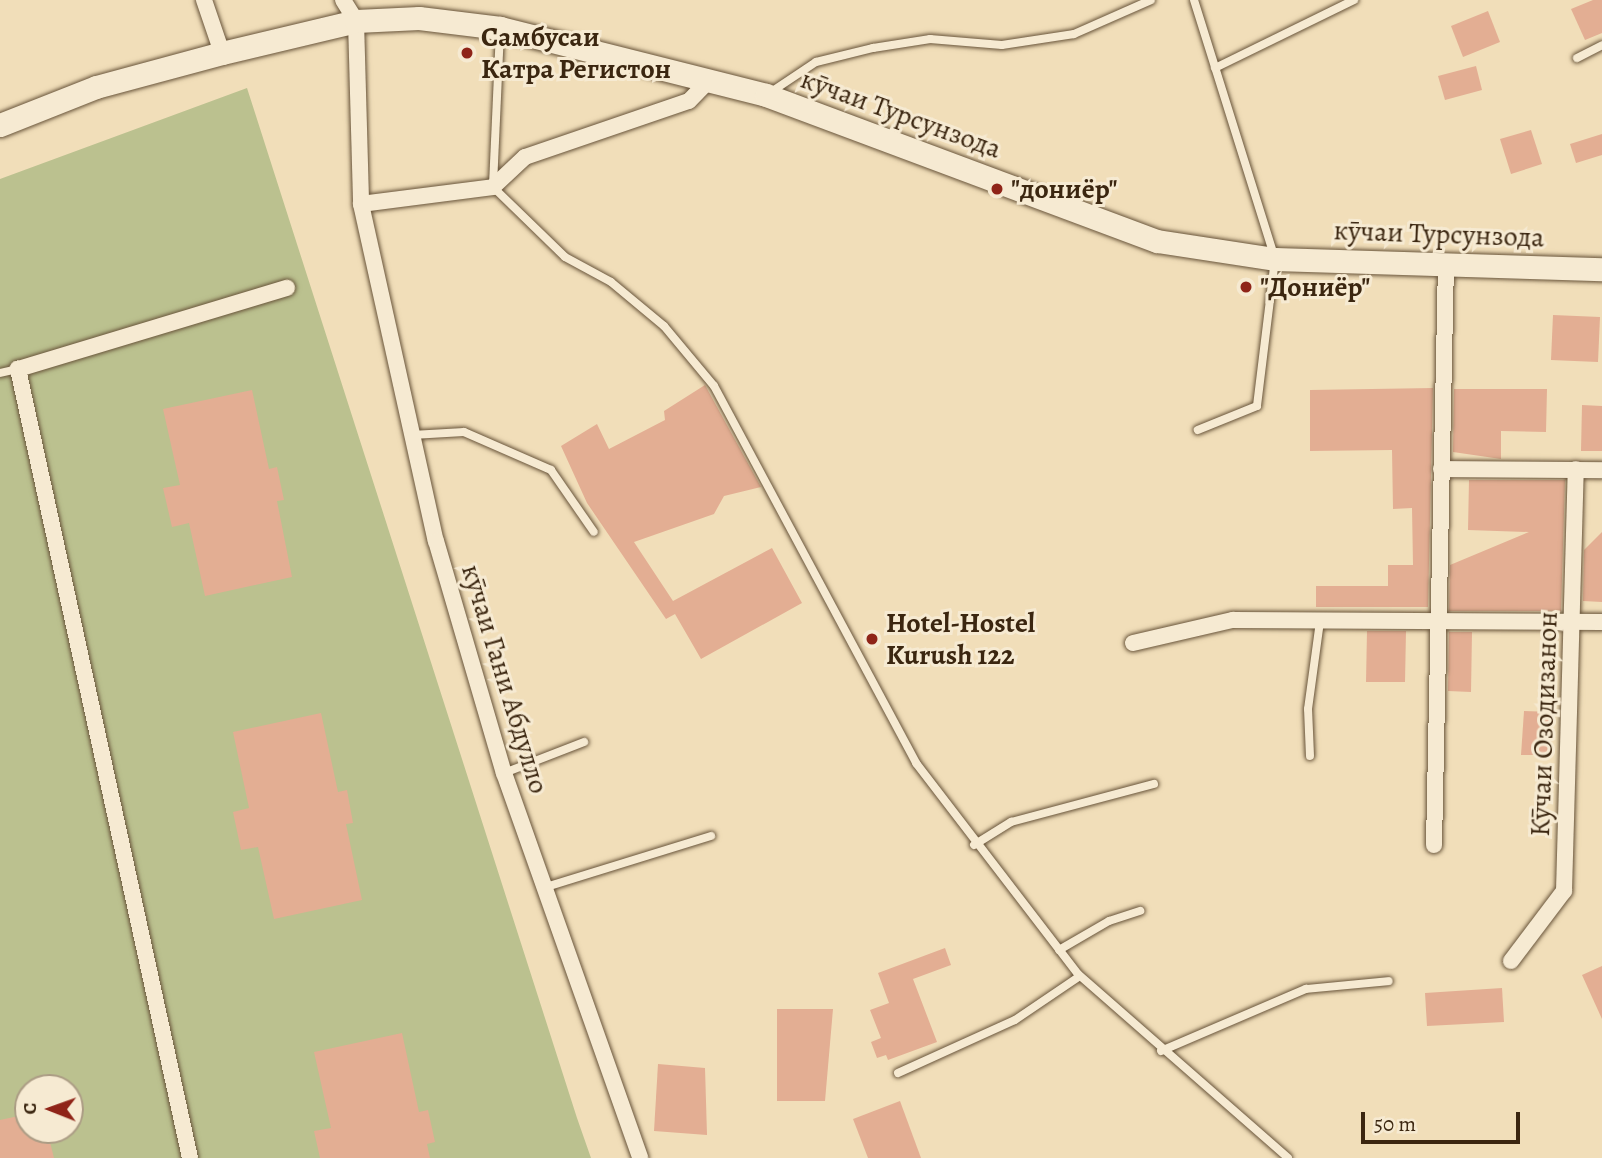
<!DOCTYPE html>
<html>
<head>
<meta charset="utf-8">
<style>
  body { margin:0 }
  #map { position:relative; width:1602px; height:1158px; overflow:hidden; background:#f1deb9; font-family:Alegreya,serif }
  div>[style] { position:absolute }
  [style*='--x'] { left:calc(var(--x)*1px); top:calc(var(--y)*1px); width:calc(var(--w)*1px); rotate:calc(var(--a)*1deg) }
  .green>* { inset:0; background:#bbc18f }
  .building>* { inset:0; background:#e3ae93 }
  .roads { filter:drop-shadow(0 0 2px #68543a) drop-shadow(0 0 2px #68543a) }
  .lane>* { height:8px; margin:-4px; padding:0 4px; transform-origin:4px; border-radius:4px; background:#f6ead2 }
  .street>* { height:16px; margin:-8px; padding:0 8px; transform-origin:8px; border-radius:8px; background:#f6ead2 }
  .secondary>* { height:23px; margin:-11.5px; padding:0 11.5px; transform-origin:11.5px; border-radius:11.5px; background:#f6ead2 }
  .dots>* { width:19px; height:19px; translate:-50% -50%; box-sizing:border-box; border:4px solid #f6ead2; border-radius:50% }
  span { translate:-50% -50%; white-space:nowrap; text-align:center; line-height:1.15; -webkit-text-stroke:6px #f6ead2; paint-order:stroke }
  .poi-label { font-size:28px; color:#3b2610; font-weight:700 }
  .left { translate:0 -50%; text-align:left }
  .street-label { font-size:28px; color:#3b2610 }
  .north { position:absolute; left:14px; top:1074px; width:70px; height:70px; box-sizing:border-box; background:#f6ead2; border:2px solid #ab9c84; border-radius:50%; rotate:271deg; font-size:19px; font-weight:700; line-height:28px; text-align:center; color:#3b2610 }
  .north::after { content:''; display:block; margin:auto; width:24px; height:32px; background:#8f2418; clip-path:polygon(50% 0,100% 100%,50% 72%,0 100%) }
  .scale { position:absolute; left:1361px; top:1112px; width:159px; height:32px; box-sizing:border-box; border:4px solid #3b2610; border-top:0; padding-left:9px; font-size:21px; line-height:24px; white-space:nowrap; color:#3b2610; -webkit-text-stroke:5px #f6ead2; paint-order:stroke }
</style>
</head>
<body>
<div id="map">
  <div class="green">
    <i style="clip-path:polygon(evenodd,247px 88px,577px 1118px,591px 1158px,0 1158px,0 179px,247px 88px,28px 1088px,70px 1088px,70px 1130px,28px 1130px,28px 1088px)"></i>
  </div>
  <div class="building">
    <i style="clip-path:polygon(1593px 0,1602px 0,1602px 33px,1585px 40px,1571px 9px)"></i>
    <i style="clip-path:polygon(1488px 11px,1500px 42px,1463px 57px,1451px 26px)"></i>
    <i style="clip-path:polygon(1476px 66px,1482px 90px,1445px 100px,1438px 76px)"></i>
    <i style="clip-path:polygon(1531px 130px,1542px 164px,1511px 174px,1500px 139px)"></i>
    <i style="clip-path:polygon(1602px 134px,1602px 155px,1576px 163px,1570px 144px)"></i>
    <i style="clip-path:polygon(1553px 315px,1600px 317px,1598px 362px,1551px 360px)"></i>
    <i style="clip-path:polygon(705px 385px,761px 487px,724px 496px,714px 514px,634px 542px,673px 601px,772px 548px,802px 603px,701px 659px,675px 614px,666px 619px,587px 503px,561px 446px,597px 424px,609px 449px,665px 420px,664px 411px)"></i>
    <i style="clip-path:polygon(1433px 388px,1428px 607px,1316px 607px,1316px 586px,1388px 586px,1388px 565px,1413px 565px,1412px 508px,1393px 509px,1392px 450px,1310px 451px,1310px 390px)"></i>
    <i style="clip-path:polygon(1454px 389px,1547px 389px,1546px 432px,1501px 431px,1501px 459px,1453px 452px)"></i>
    <i style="clip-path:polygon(252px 390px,269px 469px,277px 467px,284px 500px,277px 501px,292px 577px,205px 596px,189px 523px,172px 527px,163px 488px,180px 485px,163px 409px)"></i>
    <i style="clip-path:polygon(1582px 405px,1602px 406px,1602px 451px,1581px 451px)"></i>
    <i style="clip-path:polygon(1469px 480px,1565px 480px,1561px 611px,1449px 611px,1450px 565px,1529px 532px,1468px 530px)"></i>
    <i style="clip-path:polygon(1602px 532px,1602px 602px,1583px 601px,1584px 550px)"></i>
    <i style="clip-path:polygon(1367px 631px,1406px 631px,1405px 682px,1366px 682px)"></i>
    <i style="clip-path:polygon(1449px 632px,1472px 632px,1471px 692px,1448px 691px)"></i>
    <i style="clip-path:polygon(1524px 711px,1552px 712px,1551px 755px,1521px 755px)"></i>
    <i style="clip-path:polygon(321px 713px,338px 792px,347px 790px,353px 823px,346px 824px,362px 900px,274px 919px,258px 847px,241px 850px,233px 812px,249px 808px,233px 732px)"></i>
    <i style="clip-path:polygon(945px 948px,951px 965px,913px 979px,937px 1042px,888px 1060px,886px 1055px,877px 1058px,871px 1042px,881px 1038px,870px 1010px,889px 1003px,878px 973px)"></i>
    <i style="clip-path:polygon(1602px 966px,1602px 1019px,1582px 975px)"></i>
    <i style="clip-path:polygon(1502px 988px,1504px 1022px,1427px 1026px,1425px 993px)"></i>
    <i style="clip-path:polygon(777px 1009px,833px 1009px,825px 1101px,777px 1101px)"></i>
    <i style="clip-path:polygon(402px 1033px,419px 1112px,428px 1110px,435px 1142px,427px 1144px,430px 1158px,320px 1158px,314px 1131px,331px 1128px,314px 1052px)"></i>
    <i style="clip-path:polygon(658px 1064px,705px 1068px,707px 1135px,654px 1131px)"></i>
    <i style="clip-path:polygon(900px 1101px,921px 1158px,868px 1158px,853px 1119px)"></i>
    <i style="clip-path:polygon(28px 1114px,28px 1130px,47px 1130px,54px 1158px,0 1158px,0 1120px)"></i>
  </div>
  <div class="roads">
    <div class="lane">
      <i style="--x:1194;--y:0;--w:271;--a:72.6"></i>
      <i style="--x:1275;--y:259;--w:148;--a:97"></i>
      <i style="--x:1257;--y:406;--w:64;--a:157.9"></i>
      <i style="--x:500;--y:31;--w:156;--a:92.6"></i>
      <i style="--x:493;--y:187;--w:100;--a:44.2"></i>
      <i style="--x:565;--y:257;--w:52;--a:28.5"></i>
      <i style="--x:611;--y:282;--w:69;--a:39.7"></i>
      <i style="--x:664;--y:326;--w:78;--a:50.2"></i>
      <i style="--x:714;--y:386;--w:428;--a:61.8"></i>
      <i style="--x:916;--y:763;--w:266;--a:52.5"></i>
      <i style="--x:1078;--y:974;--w:279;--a:41.2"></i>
      <i style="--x:1577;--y:58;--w:28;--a:-27"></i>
      <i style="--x:1215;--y:68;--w:155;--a:-26.1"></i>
      <i style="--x:771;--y:92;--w:54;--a:-33.7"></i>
      <i style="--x:816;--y:62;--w:59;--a:-13.8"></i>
      <i style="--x:873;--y:48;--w:58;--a:-9"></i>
      <i style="--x:930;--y:39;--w:72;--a:4.8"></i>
      <i style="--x:1002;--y:45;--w:73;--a:-8.7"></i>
      <i style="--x:1074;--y:34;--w:84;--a:-23.8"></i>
      <i style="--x:0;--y:373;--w:18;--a:-13"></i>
      <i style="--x:412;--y:435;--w:52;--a:-3.3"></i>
      <i style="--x:464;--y:432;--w:95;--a:23.6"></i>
      <i style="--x:551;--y:470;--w:75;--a:55.3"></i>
      <i style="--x:1310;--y:756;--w:47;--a:-92.4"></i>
      <i style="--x:1308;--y:709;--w:89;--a:-82.2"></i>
      <i style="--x:504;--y:773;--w:86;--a:-21.2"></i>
      <i style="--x:974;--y:845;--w:44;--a:-31.9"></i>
      <i style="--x:1011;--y:822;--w:148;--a:-14.9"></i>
      <i style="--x:543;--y:888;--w:176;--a:-17.2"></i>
      <i style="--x:1059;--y:950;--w:58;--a:-30.1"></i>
      <i style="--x:1109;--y:921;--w:33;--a:-18"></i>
      <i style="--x:1161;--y:1051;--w:158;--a:-23.2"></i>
      <i style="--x:1306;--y:989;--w:83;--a:-5.5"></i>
      <i style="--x:898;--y:1073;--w:128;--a:-24.4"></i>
      <i style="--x:1015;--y:1020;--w:78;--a:-34.1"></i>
    </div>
    <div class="street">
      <i style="--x:204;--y:0;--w:56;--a:71.2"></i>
      <i style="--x:343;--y:0;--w:25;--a:58"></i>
      <i style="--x:356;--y:21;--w:183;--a:88.4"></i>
      <i style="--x:361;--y:204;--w:345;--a:77.5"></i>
      <i style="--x:436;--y:541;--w:242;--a:73.7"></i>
      <i style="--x:504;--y:773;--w:408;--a:70.5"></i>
      <i style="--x:361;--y:204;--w:133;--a:-7.3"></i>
      <i style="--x:493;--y:187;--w:44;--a:-43.2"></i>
      <i style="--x:525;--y:157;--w:173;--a:-18.9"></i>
      <i style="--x:689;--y:101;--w:28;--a:-46"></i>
      <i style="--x:1441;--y:469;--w:161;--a:0.4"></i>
      <i style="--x:1133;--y:643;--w:103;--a:-13"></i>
      <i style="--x:1233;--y:620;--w:369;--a:0.3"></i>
      <i style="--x:1434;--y:845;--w:581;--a:-88.82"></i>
      <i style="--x:1511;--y:961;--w:88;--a:-52.9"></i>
      <i style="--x:1564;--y:891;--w:422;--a:-88.4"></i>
      <i style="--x:190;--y:1158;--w:808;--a:-102.3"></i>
      <i style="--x:18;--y:369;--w:281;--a:-16.8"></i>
    </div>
    <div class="secondary">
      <i style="--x:0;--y:125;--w:103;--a:-21.6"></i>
      <i style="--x:96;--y:87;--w:131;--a:-15.1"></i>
      <i style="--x:222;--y:53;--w:138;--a:-13.4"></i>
      <i style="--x:356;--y:21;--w:63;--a:-2.7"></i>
      <i style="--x:419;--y:18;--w:82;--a:7"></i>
      <i style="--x:500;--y:28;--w:274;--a:14.1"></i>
      <i style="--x:766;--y:95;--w:417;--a:20.5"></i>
      <i style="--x:1157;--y:241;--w:119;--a:8.7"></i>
      <i style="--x:1275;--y:259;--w:327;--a:1.8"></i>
    </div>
  </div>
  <div class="dots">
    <i style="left:467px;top:53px;background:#8f2418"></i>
    <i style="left:997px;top:189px;background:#8f2418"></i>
    <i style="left:1246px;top:287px;background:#8f2418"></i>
    <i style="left:872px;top:639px;background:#8f2418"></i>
  </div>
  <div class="poi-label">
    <span class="left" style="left:481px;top:53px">Самбусаи<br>Катра Регистон</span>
    <span class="left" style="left:1011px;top:189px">"дониёр"</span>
    <span class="left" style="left:1260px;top:287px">"Дониёр"</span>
    <span class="left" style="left:886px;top:639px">Hotel-Hostel<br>Kurush 122</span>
  </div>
  <div class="street-label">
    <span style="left:901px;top:114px;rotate:20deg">кӯчаи Турсунзода</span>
    <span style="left:1439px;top:234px;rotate:2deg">кӯчаи Турсунзода</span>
    <span style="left:505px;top:679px;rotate:73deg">кӯчаи Гани Абдулло</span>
    <span style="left:1544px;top:724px;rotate:-88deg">Кӯчаи Озодизанон</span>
  </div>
  <div class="north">С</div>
  <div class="scale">50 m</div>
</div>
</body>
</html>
